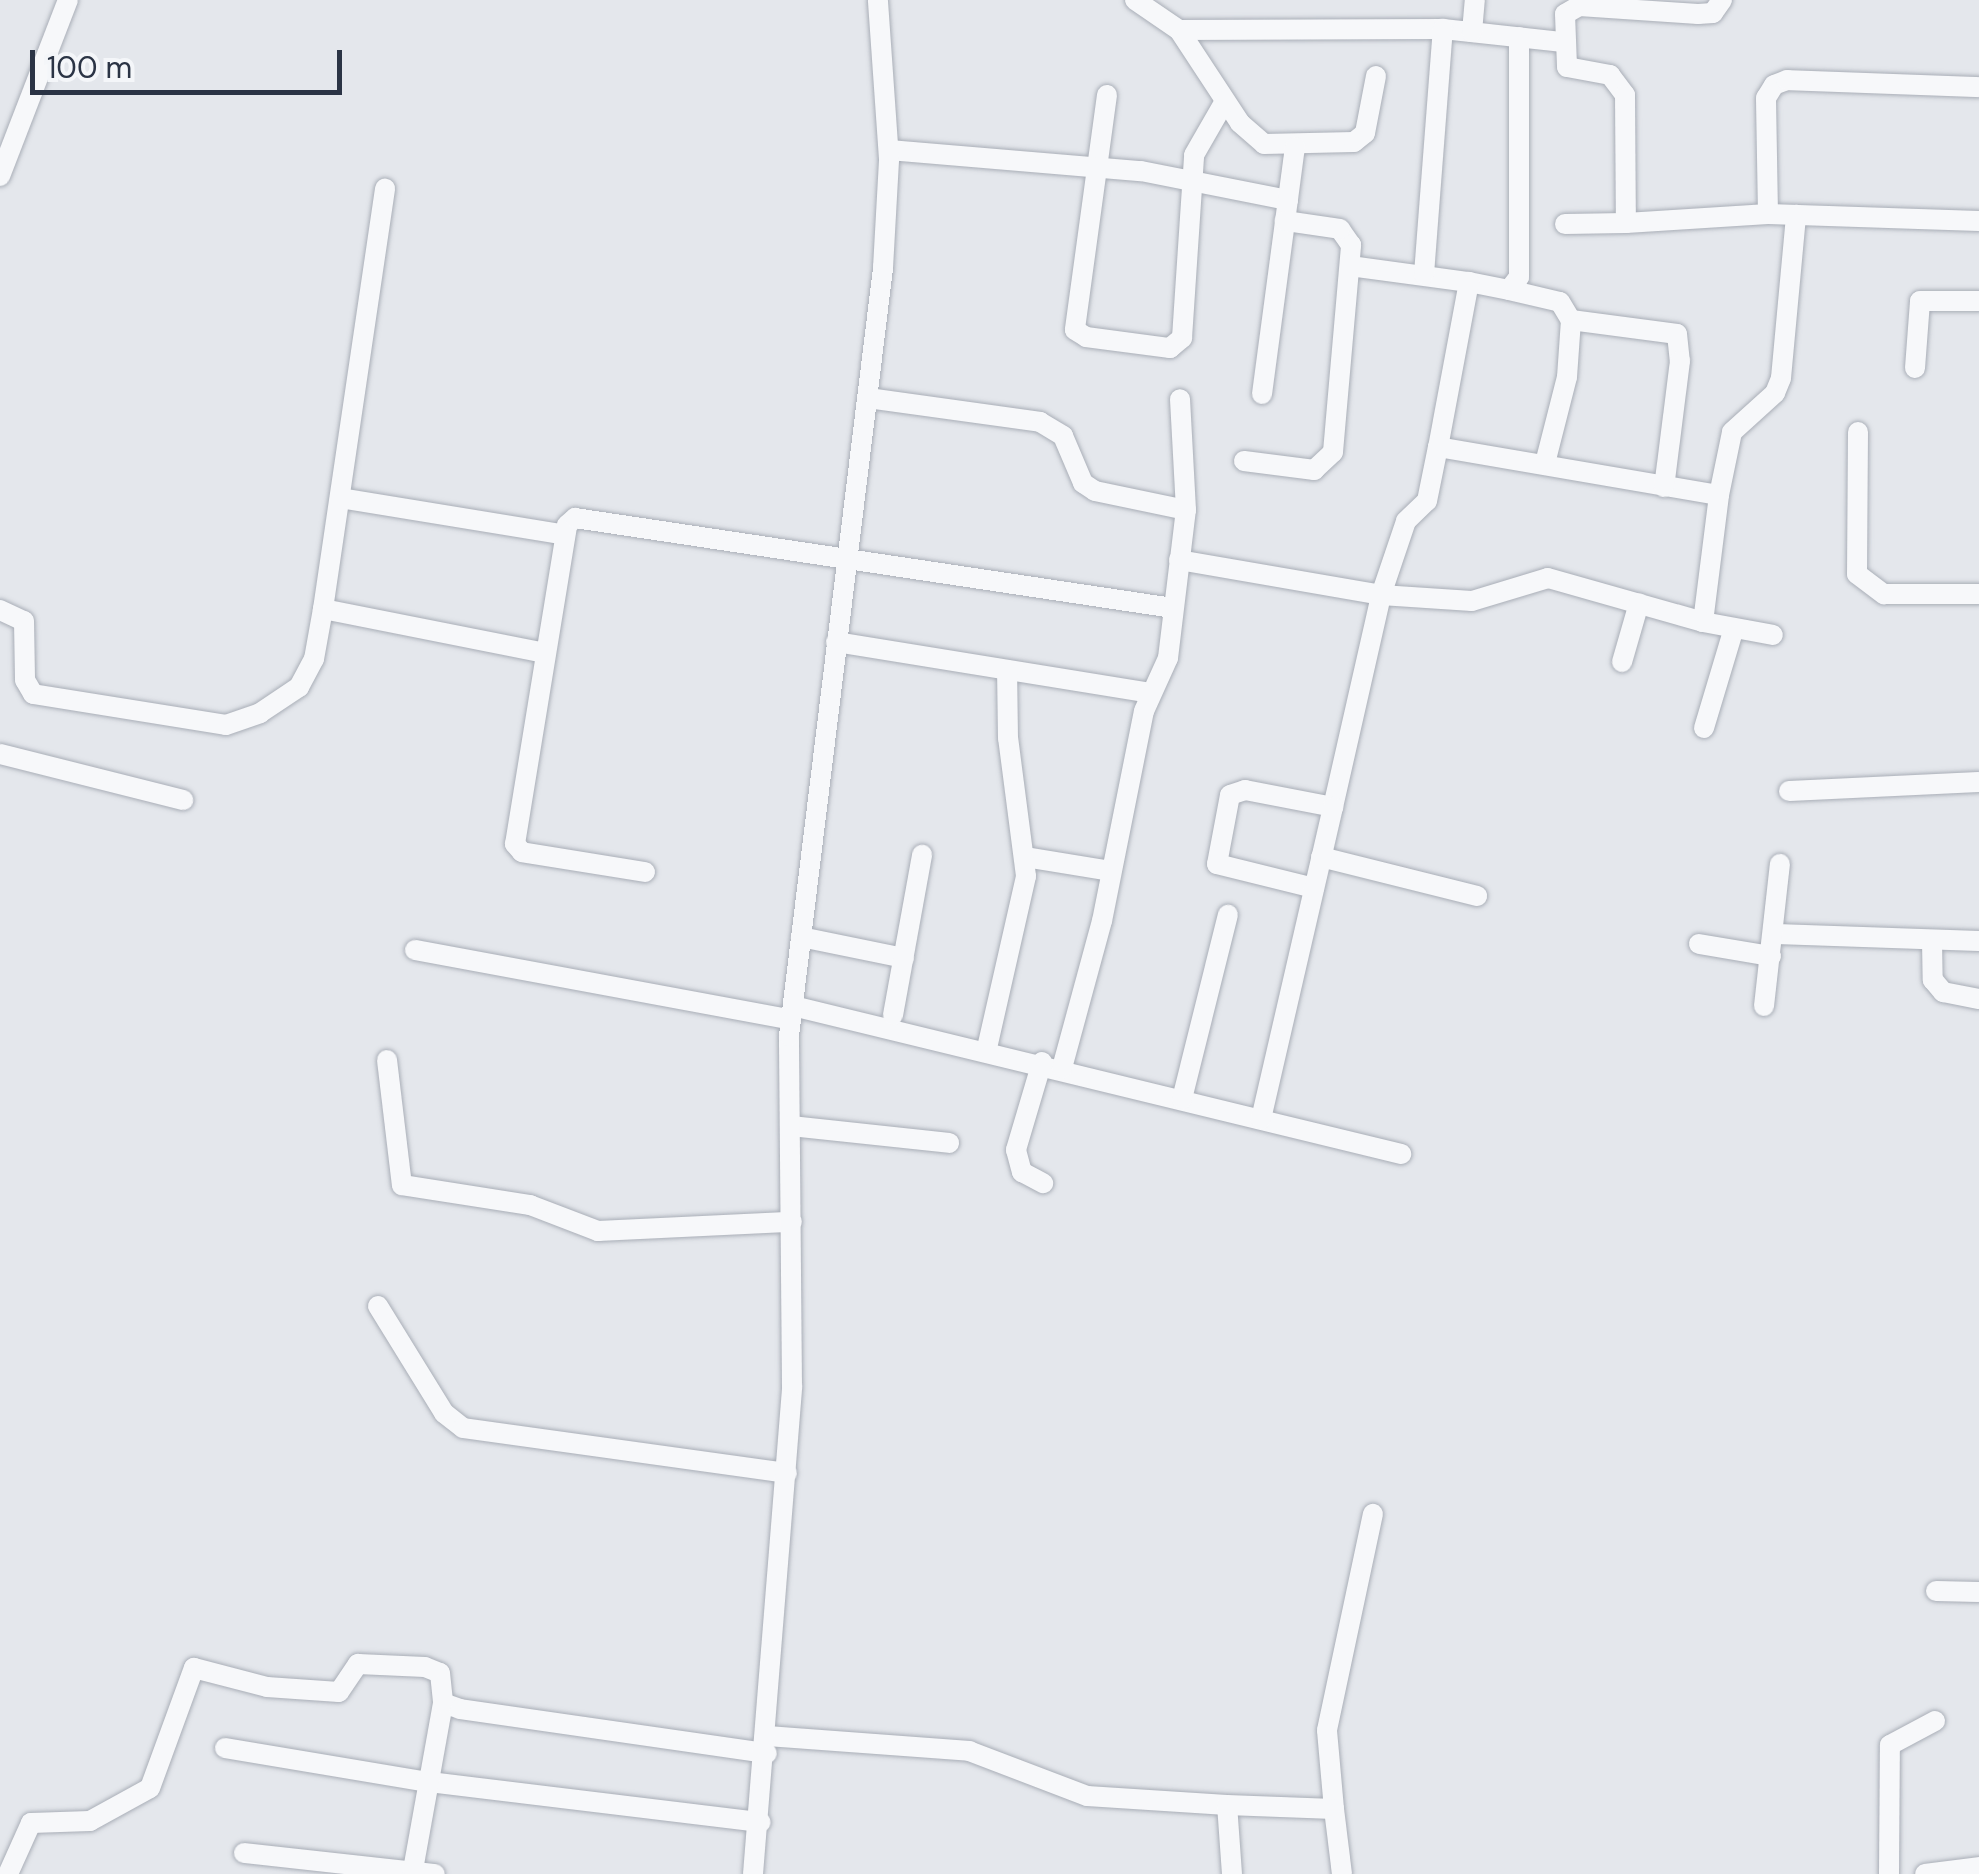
<!DOCTYPE html>
<html>
<head>
<meta charset="utf-8">
<style>
  body { margin:0 }
  #map { position:relative; width:1979px; height:1874px; overflow:hidden; background:#e4e7ec; font-family:"DM Sans",sans-serif }
  div>[style] { position:absolute }
  [style*='--x'] { left:calc(var(--x)*1px); top:calc(var(--y)*1px); width:calc(var(--w)*1px); rotate:calc(var(--a)*1deg) }
  .roads { filter:drop-shadow(0 0 2px #a9aeb7) drop-shadow(0 0 2px #a9aeb7) }
  .minor>* { height:20px; margin:-10px; padding:0 10px; transform-origin:10px; border-radius:10px; background:#f7f8fa }
  span { translate:-50% -50%; white-space:nowrap; text-align:center; line-height:1.15; -webkit-text-stroke:8px #f4f6f9; paint-order:stroke }
  .scale { position:absolute; left:30px; top:50px; width:312px; height:45px; box-sizing:border-box; border:5px solid #2b3445; border-top:0; padding-left:12px; font-size:30px; line-height:35px; white-space:nowrap; color:#2b3445; -webkit-text-stroke:8px #f4f6f9; paint-order:stroke }
</style>
</head>
<body>
<div id="map">
  <div class="roads">
    <div class="minor">
      <i style="--x:1135;--y:0;--w:53;--a:34.3"></i>
      <i style="--x:1179;--y:30;--w:111;--a:56.7"></i>
      <i style="--x:1240;--y:123;--w:32;--a:41"></i>
      <i style="--x:1264;--y:144;--w:90;--a:-1.3"></i>
      <i style="--x:1354;--y:142;--w:14;--a:-39"></i>
      <i style="--x:1365;--y:133;--w:58;--a:-79.1"></i>
      <i style="--x:1722;--y:0;--w:16;--a:125"></i>
      <i style="--x:1713;--y:13;--w:15;--a:176"></i>
      <i style="--x:1698;--y:14;--w:119;--a:-176.2"></i>
      <i style="--x:1579;--y:6;--w:16;--a:150"></i>
      <i style="--x:1565;--y:14;--w:53;--a:87.8"></i>
      <i style="--x:1567;--y:67;--w:44;--a:10.5"></i>
      <i style="--x:1610;--y:75;--w:25;--a:53"></i>
      <i style="--x:1625;--y:95;--w:128;--a:89.6"></i>
      <i style="--x:1626;--y:223;--w:142;--a:-3.6"></i>
      <i style="--x:1768;--y:214;--w:211;--a:1.9"></i>
      <i style="--x:1179;--y:30;--w:264;--a:-0.2"></i>
      <i style="--x:1443;--y:29;--w:121;--a:6.2"></i>
      <i style="--x:1472;--y:32;--w:32;--a:-85"></i>
      <i style="--x:1519;--y:37;--w:240;--a:90"></i>
      <i style="--x:1519;--y:277;--w:16;--a:128"></i>
      <i style="--x:1509;--y:290;--w:41;--a:-168.7"></i>
      <i style="--x:1469;--y:282;--w:168;--a:100.6"></i>
      <i style="--x:1438;--y:447;--w:285;--a:9.7"></i>
      <i style="--x:1719;--y:495;--w:64;--a:-78.3"></i>
      <i style="--x:1732;--y:432;--w:58;--a:-42.2"></i>
      <i style="--x:1775;--y:393;--w:16;--a:-68"></i>
      <i style="--x:1781;--y:378;--w:164;--a:-84.7"></i>
      <i style="--x:1107;--y:95;--w:237;--a:97.8"></i>
      <i style="--x:1075;--y:330;--w:13;--a:32"></i>
      <i style="--x:1086;--y:337;--w:85;--a:7.5"></i>
      <i style="--x:1170;--y:348;--w:16;--a:-40"></i>
      <i style="--x:1182;--y:338;--w:183;--a:-86.2"></i>
      <i style="--x:1194;--y:155;--w:62;--a:-60.1"></i>
      <i style="--x:889;--y:150;--w:253;--a:4.8"></i>
      <i style="--x:1141;--y:171;--w:150;--a:11.2"></i>
      <i style="--x:0;--y:176;--w:189;--a:-68.9"></i>
      <i style="--x:1768;--y:214;--w:116;--a:-91"></i>
      <i style="--x:1766;--y:98;--w:15;--a:-58"></i>
      <i style="--x:1774;--y:85;--w:14;--a:-21"></i>
      <i style="--x:1787;--y:80;--w:192;--a:2.1"></i>
      <i style="--x:1565;--y:224;--w:61;--a:-0.9"></i>
      <i style="--x:1350;--y:266;--w:120;--a:7.7"></i>
      <i style="--x:1424;--y:274;--w:246;--a:-85.6"></i>
      <i style="--x:1509;--y:290;--w:52;--a:13.2"></i>
      <i style="--x:1560;--y:302;--w:21;--a:59"></i>
      <i style="--x:1571;--y:320;--w:57;--a:94"></i>
      <i style="--x:1567;--y:377;--w:89;--a:104.3"></i>
      <i style="--x:1571;--y:320;--w:107;--a:7.5"></i>
      <i style="--x:1677;--y:334;--w:27;--a:84"></i>
      <i style="--x:1680;--y:361;--w:127;--a:97.2"></i>
      <i style="--x:1915;--y:368;--w:67;--a:-85.7"></i>
      <i style="--x:1920;--y:301;--w:59;--a:0"></i>
      <i style="--x:1262;--y:394;--w:249;--a:-82.4"></i>
      <i style="--x:868;--y:398;--w:174;--a:7.9"></i>
      <i style="--x:1040;--y:422;--w:27;--a:31"></i>
      <i style="--x:1063;--y:436;--w:51;--a:66.9"></i>
      <i style="--x:1083;--y:483;--w:14;--a:34"></i>
      <i style="--x:1095;--y:491;--w:93;--a:11.8"></i>
      <i style="--x:1858;--y:432;--w:142;--a:90.4"></i>
      <i style="--x:1857;--y:574;--w:34;--a:37"></i>
      <i style="--x:1884;--y:594;--w:95;--a:0"></i>
      <i style="--x:1244;--y:461;--w:71;--a:7.3"></i>
      <i style="--x:1314;--y:470;--w:26;--a:-43"></i>
      <i style="--x:1333;--y:452;--w:208;--a:-85"></i>
      <i style="--x:1351;--y:245;--w:19;--a:-125"></i>
      <i style="--x:1340;--y:229;--w:56;--a:-171.7"></i>
      <i style="--x:340;--y:498;--w:228;--a:9.3"></i>
      <i style="--x:1179;--y:560;--w:205;--a:9.8"></i>
      <i style="--x:1381;--y:595;--w:91;--a:3.8"></i>
      <i style="--x:1472;--y:601;--w:79;--a:-16.8"></i>
      <i style="--x:1548;--y:578;--w:161;--a:15.8"></i>
      <i style="--x:1703;--y:622;--w:128;--a:-82.8"></i>
      <i style="--x:323;--y:609;--w:226;--a:11.2"></i>
      <i style="--x:0;--y:610;--w:26;--a:25"></i>
      <i style="--x:24;--y:621;--w:59;--a:89"></i>
      <i style="--x:25;--y:680;--w:16;--a:60"></i>
      <i style="--x:33;--y:694;--w:195;--a:9.1"></i>
      <i style="--x:226;--y:725;--w:36;--a:-19"></i>
      <i style="--x:260;--y:713;--w:47;--a:-33.7"></i>
      <i style="--x:299;--y:687;--w:32;--a:-62"></i>
      <i style="--x:314;--y:659;--w:51;--a:-79.8"></i>
      <i style="--x:323;--y:609;--w:425;--a:-81.6"></i>
      <i style="--x:1703;--y:622;--w:71;--a:10.5"></i>
      <i style="--x:836;--y:642;--w:319;--a:9.2"></i>
      <i style="--x:1622;--y:662;--w:61;--a:-73.9"></i>
      <i style="--x:1704;--y:728;--w:104;--a:-73.3"></i>
      <i style="--x:0;--y:754;--w:189;--a:14.1"></i>
      <i style="--x:1789;--y:791;--w:190;--a:-2.7"></i>
      <i style="--x:1025;--y:857;--w:87;--a:9.2"></i>
      <i style="--x:1321;--y:857;--w:161;--a:14"></i>
      <i style="--x:645;--y:872;--w:125;--a:-170.8"></i>
      <i style="--x:522;--y:852;--w:11;--a:-131"></i>
      <i style="--x:515;--y:844;--w:323;--a:-80.7"></i>
      <i style="--x:567;--y:525;--w:11;--a:-41"></i>
      <i style="--x:575;--y:518;--w:605;--a:8.56"></i>
      <i style="--x:1314;--y:888;--w:100;--a:-166.1"></i>
      <i style="--x:1217;--y:864;--w:70;--a:-79.3"></i>
      <i style="--x:1230;--y:795;--w:16;--a:-18"></i>
      <i style="--x:1245;--y:790;--w:90;--a:10.9"></i>
      <i style="--x:1333;--y:807;--w:217;--a:-77.2"></i>
      <i style="--x:1381;--y:595;--w:78;--a:-71.3"></i>
      <i style="--x:1406;--y:521;--w:29;--a:-44"></i>
      <i style="--x:1427;--y:501;--w:55;--a:-78.5"></i>
      <i style="--x:1776;--y:934;--w:203;--a:2"></i>
      <i style="--x:801;--y:937;--w:105;--a:11.5"></i>
      <i style="--x:1932;--y:941;--w:39;--a:89"></i>
      <i style="--x:1933;--y:980;--w:16;--a:50"></i>
      <i style="--x:1943;--y:992;--w:37;--a:11"></i>
      <i style="--x:1699;--y:944;--w:73;--a:9.5"></i>
      <i style="--x:415;--y:950;--w:382;--a:10.5"></i>
      <i style="--x:793;--y:1006;--w:626;--a:13.68"></i>
      <i style="--x:1764;--y:1006;--w:143;--a:-83.6"></i>
      <i style="--x:893;--y:1015;--w:163;--a:-79.7"></i>
      <i style="--x:987;--y:1048;--w:176;--a:-77.2"></i>
      <i style="--x:1026;--y:876;--w:139;--a:-97.4"></i>
      <i style="--x:1008;--y:738;--w:68;--a:-90.8"></i>
      <i style="--x:387;--y:1060;--w:126;--a:83.2"></i>
      <i style="--x:402;--y:1185;--w:130;--a:8.9"></i>
      <i style="--x:530;--y:1205;--w:73;--a:20.9"></i>
      <i style="--x:598;--y:1231;--w:194;--a:-2.7"></i>
      <i style="--x:1042;--y:1062;--w:92;--a:106.5"></i>
      <i style="--x:1016;--y:1150;--w:23;--a:75"></i>
      <i style="--x:1022;--y:1172;--w:24;--a:28"></i>
      <i style="--x:1062;--y:1068;--w:152;--a:-74.8"></i>
      <i style="--x:1102;--y:921;--w:214;--a:-78.7"></i>
      <i style="--x:1144;--y:711;--w:58;--a:-65.6"></i>
      <i style="--x:1168;--y:658;--w:149;--a:-83.1"></i>
      <i style="--x:1186;--y:510;--w:111;--a:-93.1"></i>
      <i style="--x:1182;--y:1099;--w:190;--a:-76"></i>
      <i style="--x:1261;--y:1119;--w:320;--a:-77"></i>
      <i style="--x:791;--y:1126;--w:159;--a:6.1"></i>
      <i style="--x:378;--y:1306;--w:126;--a:58.3"></i>
      <i style="--x:444;--y:1413;--w:24;--a:38"></i>
      <i style="--x:463;--y:1428;--w:327;--a:7.9"></i>
      <i style="--x:1936;--y:1591;--w:43;--a:1.3"></i>
      <i style="--x:767;--y:1736;--w:203;--a:4.2"></i>
      <i style="--x:969;--y:1751;--w:126;--a:20.9"></i>
      <i style="--x:1087;--y:1796;--w:140;--a:3.7"></i>
      <i style="--x:225;--y:1748;--w:207;--a:9.5"></i>
      <i style="--x:429;--y:1782;--w:334;--a:6.9"></i>
      <i style="--x:1334;--y:1809;--w:79;--a:-95.1"></i>
      <i style="--x:1327;--y:1730;--w:221;--a:-78"></i>
      <i style="--x:244;--y:1853;--w:192;--a:6.3"></i>
      <i style="--x:413;--y:1870;--w:170;--a:-79.8"></i>
      <i style="--x:8;--y:1874;--w:56;--a:-65.7"></i>
      <i style="--x:31;--y:1823;--w:59;--a:-1.9"></i>
      <i style="--x:90;--y:1821;--w:68;--a:-28.8"></i>
      <i style="--x:150;--y:1788;--w:128;--a:-69.9"></i>
      <i style="--x:194;--y:1668;--w:75;--a:14.6"></i>
      <i style="--x:267;--y:1687;--w:72;--a:4"></i>
      <i style="--x:339;--y:1692;--w:34;--a:-56"></i>
      <i style="--x:358;--y:1664;--w:67;--a:2.6"></i>
      <i style="--x:425;--y:1667;--w:16;--a:22"></i>
      <i style="--x:440;--y:1673;--w:30;--a:84"></i>
      <i style="--x:443;--y:1703;--w:18;--a:19"></i>
      <i style="--x:460;--y:1709;--w:310;--a:8.2"></i>
      <i style="--x:753;--y:1874;--w:489;--a:-85.4"></i>
      <i style="--x:792;--y:1387;--w:351;--a:-90.5"></i>
      <i style="--x:789;--y:1036;--w:774;--a:-83.02"></i>
      <i style="--x:883;--y:268;--w:109;--a:-86.8"></i>
      <i style="--x:889;--y:159;--w:159;--a:-94"></i>
      <i style="--x:1232;--y:1874;--w:69;--a:-94.1"></i>
      <i style="--x:1227;--y:1805;--w:107;--a:2.1"></i>
      <i style="--x:1334;--y:1809;--w:65;--a:83"></i>
      <i style="--x:1889;--y:1874;--w:129;--a:-89.6"></i>
      <i style="--x:1890;--y:1745;--w:51;--a:-28.1"></i>
      <i style="--x:1925;--y:1874;--w:54;--a:-7.4"></i>
    </div>
  </div>
  <div class="scale">100 m</div>
</div>
</body>
</html>
